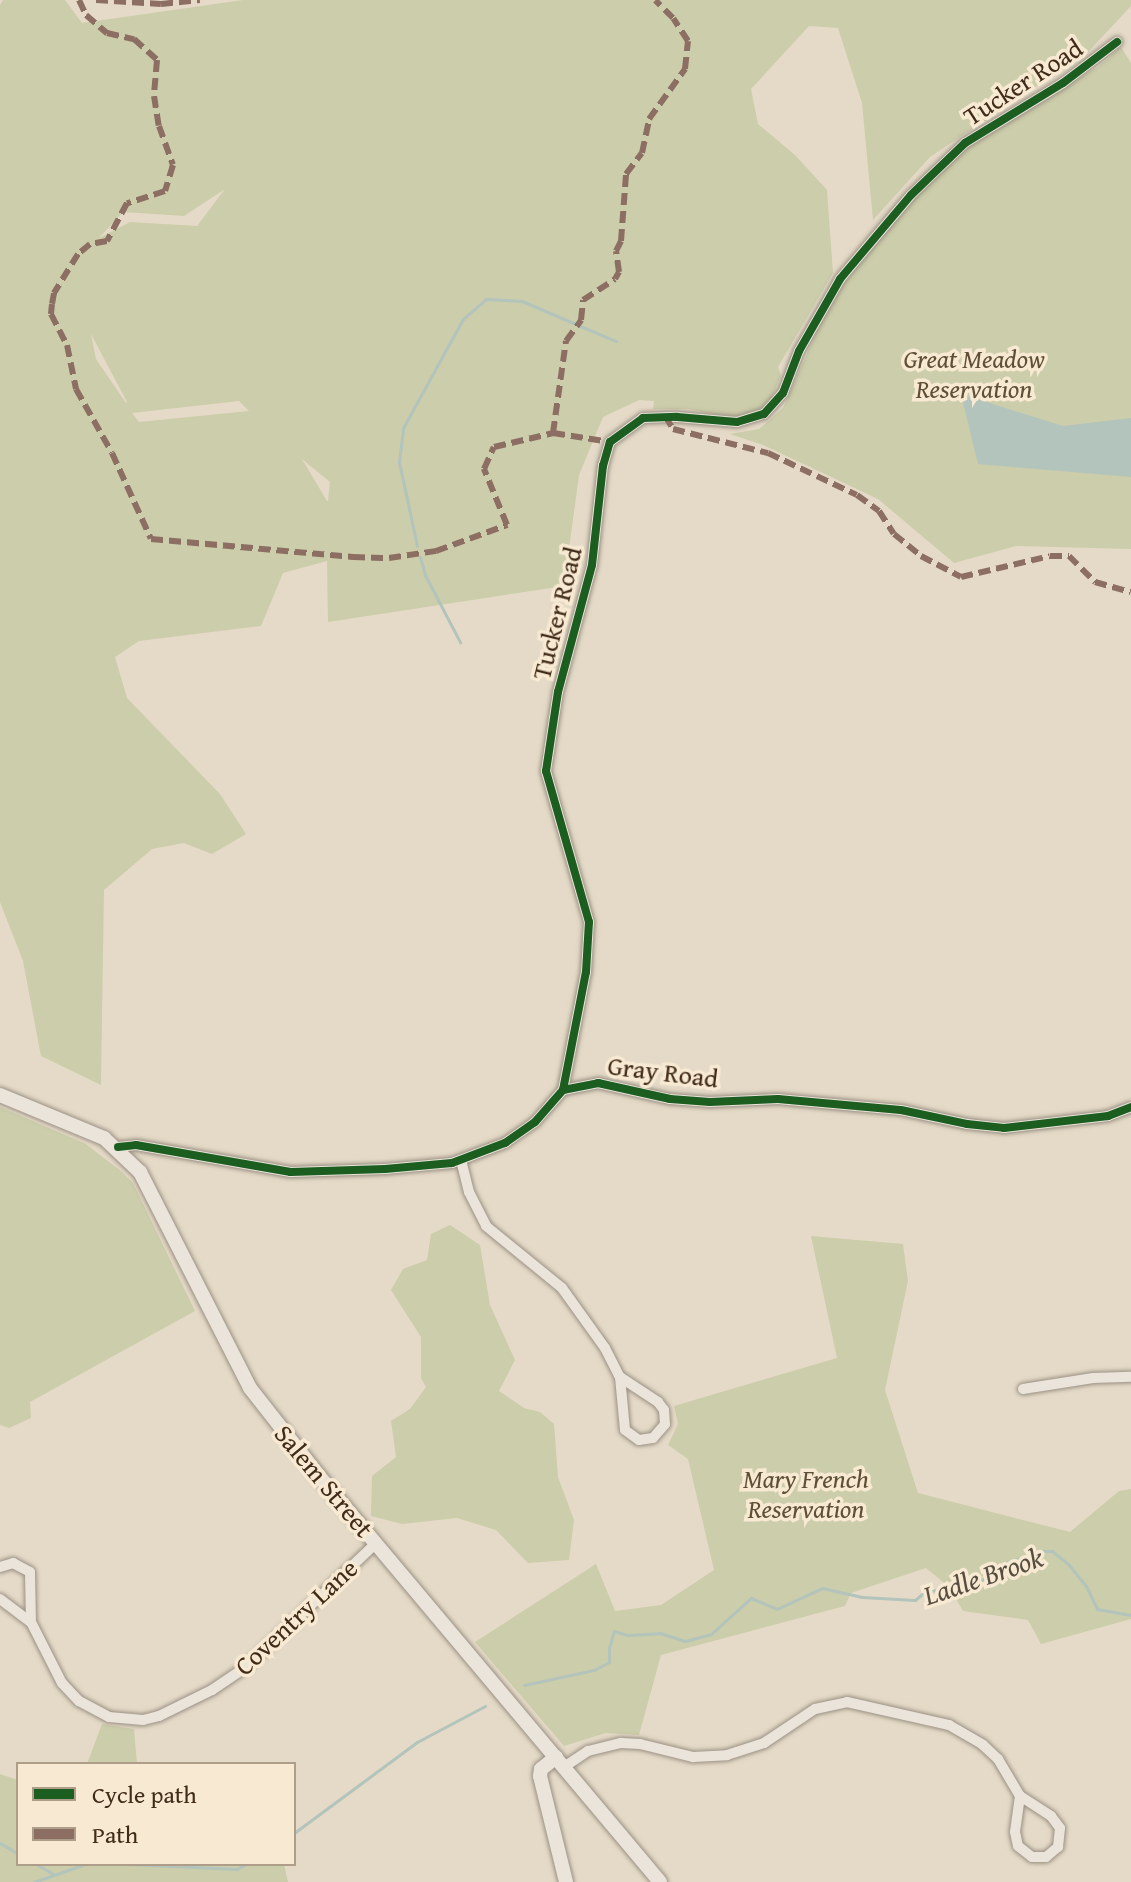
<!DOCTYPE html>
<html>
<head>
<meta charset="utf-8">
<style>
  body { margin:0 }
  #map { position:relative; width:1131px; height:1882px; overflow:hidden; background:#e5dac7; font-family:"Gentium Book Plus",serif }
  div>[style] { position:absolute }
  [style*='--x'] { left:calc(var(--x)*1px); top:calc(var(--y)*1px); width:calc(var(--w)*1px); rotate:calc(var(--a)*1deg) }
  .green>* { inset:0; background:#cccdaa }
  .water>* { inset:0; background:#b2c4bb }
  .stream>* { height:3px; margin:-1.5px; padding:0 1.5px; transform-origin:1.5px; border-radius:1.5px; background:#b2c4bb }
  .roads { filter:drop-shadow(0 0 2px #9b9184) drop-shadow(0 0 2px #9b9184) }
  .minor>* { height:10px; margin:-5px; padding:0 5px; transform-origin:5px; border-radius:5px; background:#eae4db }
  .tertiary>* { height:14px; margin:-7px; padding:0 7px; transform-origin:7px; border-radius:7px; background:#eae4db }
  .quiet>* { height:6px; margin-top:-3px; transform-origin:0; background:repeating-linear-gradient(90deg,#8d6e63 0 12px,transparent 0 18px) }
  .cycleway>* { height:8px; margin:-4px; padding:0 4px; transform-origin:4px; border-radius:4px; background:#1b5e20 }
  span { translate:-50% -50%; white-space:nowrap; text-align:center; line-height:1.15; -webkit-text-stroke:7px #f7e9d2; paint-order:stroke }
  .street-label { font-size:26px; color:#402a18 }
  .park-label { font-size:26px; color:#5e5036; font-style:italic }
  .water-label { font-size:28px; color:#574e40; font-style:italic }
  .legend { position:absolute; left:16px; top:1762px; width:280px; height:104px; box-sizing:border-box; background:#f7e9d2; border:2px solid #ae9d88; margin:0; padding:10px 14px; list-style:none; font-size:24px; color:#402a18 }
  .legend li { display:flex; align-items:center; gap:16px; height:40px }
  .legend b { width:40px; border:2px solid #ae9d88 }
</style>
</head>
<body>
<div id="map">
  <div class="green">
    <i style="clip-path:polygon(evenodd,3px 0,65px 0,82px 23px,243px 0,1131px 0,1131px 6px,1089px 51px,930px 157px,873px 220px,862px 103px,838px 28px,809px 26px,751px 89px,758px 124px,795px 155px,827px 190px,833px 273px,778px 367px,781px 376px,772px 397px,758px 413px,730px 418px,688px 409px,653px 409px,654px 401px,639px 400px,603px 417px,579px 475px,564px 586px,328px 622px,327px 561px,283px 573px,261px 626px,139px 641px,115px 657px,127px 698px,220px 794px,246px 834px,212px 854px,184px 843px,152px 849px,104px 890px,101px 1085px,41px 1056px,23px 961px,0 902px,0 5px,3px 0,225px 189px,197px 226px,130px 222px,99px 238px,123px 212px,184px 216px,225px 189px,3px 0,91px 334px,127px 402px,126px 403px,96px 359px,91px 334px,3px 0,239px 401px,249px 411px,139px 422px,132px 413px,239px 401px,3px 0,302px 459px,330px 482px,328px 501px,327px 501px,302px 459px)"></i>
    <i style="clip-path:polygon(1121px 47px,1131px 63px,1131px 549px,1016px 546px,954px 563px,878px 499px,763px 445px,730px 434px,759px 429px,783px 408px,817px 331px,840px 289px,905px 205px,978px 137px,1098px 67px)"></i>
    <i style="clip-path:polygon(0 1107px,86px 1144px,122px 1172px,133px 1183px,195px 1311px,30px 1402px,31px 1418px,9px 1428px,0 1425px)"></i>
    <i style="clip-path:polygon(450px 1225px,480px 1245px,490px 1305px,515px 1360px,499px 1391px,524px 1408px,540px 1412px,554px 1424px,558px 1477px,574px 1520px,569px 1560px,528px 1563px,496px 1530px,457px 1518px,402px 1524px,371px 1516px,372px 1476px,396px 1457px,391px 1421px,410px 1409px,426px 1387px,421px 1378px,421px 1337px,391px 1290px,403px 1269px,427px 1260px,431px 1234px)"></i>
    <i style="clip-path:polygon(811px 1236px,903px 1244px,908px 1281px,885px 1390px,918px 1493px,1070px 1532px,1119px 1491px,1131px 1489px,1131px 1619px,1041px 1644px,1028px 1620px,963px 1611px,949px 1587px,926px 1568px,851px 1593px,845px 1606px,661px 1655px,639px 1735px,606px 1733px,564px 1746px,475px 1642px,596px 1564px,615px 1611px,661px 1605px,714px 1570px,688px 1459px,668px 1445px,678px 1424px,674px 1406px,837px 1358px)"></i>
    <i style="clip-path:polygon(102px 1724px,134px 1729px,137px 1764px,87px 1764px)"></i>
    <i style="clip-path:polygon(0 1774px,18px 1780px,18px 1864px,284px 1864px,288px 1882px,0 1882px)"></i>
  </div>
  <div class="water">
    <i style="clip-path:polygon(961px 394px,1063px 426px,1131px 418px,1131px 477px,978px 464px)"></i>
  </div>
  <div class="stream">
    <i style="--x:417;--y:546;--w:86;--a:-102.1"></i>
    <i style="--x:399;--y:462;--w:34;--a:-83"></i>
    <i style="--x:403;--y:428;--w:124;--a:-61.2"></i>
    <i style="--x:463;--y:319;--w:30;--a:-41"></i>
    <i style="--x:486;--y:299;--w:36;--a:3"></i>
    <i style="--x:522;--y:301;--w:102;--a:23.1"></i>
    <i style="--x:420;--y:557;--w:19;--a:74"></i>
    <i style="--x:425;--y:575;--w:76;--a:62.4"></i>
    <i style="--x:524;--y:1685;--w:72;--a:-12.1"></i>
    <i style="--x:594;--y:1670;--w:17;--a:-28"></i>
    <i style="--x:609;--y:1662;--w:14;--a:-90"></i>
    <i style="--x:609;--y:1648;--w:18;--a:-74"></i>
    <i style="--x:614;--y:1631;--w:14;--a:17"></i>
    <i style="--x:627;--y:1635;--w:33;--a:-3"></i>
    <i style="--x:660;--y:1633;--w:26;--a:18"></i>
    <i style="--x:685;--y:1641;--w:27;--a:-15"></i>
    <i style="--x:711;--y:1634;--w:54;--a:-42"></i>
    <i style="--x:751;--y:1598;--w:28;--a:23"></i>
    <i style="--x:777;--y:1609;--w:50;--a:-25"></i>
    <i style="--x:822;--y:1588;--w:41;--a:12.7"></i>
    <i style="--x:862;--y:1597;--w:53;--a:3.2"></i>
    <i style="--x:915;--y:1600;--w:11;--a:-41"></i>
    <i style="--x:923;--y:1593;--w:65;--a:-13.4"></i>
    <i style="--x:986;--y:1578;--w:15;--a:-53"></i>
    <i style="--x:995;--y:1566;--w:50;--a:-17.4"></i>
    <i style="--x:1043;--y:1551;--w:9;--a:0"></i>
    <i style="--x:1052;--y:1551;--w:22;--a:39"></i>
    <i style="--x:1069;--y:1565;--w:27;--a:51"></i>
    <i style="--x:1086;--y:1586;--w:25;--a:64"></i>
    <i style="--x:1097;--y:1609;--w:35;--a:10"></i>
    <i style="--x:294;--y:1833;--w:153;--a:-36.5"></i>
    <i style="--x:417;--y:1742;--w:77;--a:-27.9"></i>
    <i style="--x:0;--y:1843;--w:21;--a:31"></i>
    <i style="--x:36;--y:1864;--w:20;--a:30"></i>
    <i style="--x:128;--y:1864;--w:109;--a:2.6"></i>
    <i style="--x:237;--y:1869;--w:10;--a:-29"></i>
    <i style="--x:34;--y:1882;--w:54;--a:-19.4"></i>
  </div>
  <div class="roads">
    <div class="minor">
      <i style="--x:563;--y:1090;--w:120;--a:-79"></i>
      <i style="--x:586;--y:972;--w:50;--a:-86.6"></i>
      <i style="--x:589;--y:922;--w:157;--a:-105.9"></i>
      <i style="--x:546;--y:771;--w:80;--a:-81.4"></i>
      <i style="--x:558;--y:692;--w:131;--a:-75"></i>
      <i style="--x:592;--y:565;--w:100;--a:-83.7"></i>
      <i style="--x:603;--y:466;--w:25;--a:-74"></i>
      <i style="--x:610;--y:442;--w:41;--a:-36"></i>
      <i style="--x:643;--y:418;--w:34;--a:-2"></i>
      <i style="--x:677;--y:417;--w:60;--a:4.8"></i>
      <i style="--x:737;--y:422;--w:28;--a:-17"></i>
      <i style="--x:764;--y:414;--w:28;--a:-48"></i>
      <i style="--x:783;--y:393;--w:45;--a:-69.1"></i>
      <i style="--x:799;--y:351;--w:83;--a:-60.3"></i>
      <i style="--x:840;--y:279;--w:110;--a:-49.8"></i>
      <i style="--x:911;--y:195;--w:75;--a:-43.9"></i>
      <i style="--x:965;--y:143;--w:115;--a:-31.5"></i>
      <i style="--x:1063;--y:83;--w:68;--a:-37.2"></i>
      <i style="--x:118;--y:1147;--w:18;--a:-6"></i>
      <i style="--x:136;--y:1145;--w:157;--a:9.9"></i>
      <i style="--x:291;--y:1172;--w:94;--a:-1.8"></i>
      <i style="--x:385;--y:1169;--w:67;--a:-5.1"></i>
      <i style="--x:452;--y:1163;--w:57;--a:-20.7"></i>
      <i style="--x:505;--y:1143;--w:37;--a:-35"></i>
      <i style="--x:535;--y:1122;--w:43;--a:-48.8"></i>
      <i style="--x:563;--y:1090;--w:36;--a:-11"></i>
      <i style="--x:598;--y:1083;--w:74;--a:12.5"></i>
      <i style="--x:670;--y:1099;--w:40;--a:4.3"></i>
      <i style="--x:710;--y:1102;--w:68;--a:-2.5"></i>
      <i style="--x:778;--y:1099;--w:123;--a:5.1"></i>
      <i style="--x:901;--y:1110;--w:67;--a:12"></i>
      <i style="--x:967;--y:1124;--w:37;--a:6"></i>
      <i style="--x:1004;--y:1128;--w:105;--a:-6.6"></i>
      <i style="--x:1108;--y:1116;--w:25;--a:-21"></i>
      <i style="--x:461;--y:1160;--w:33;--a:76"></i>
      <i style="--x:469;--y:1192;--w:38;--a:63"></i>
      <i style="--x:486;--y:1226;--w:98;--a:39.2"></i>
      <i style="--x:562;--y:1288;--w:74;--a:54.4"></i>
      <i style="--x:605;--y:1348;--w:33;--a:63"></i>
      <i style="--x:620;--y:1377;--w:53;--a:84.6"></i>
      <i style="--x:625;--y:1430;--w:17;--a:36"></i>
      <i style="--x:639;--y:1440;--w:14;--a:-8"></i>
      <i style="--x:653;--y:1438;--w:18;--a:-49"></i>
      <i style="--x:665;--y:1424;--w:14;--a:-94"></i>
      <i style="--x:664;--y:1410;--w:10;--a:-127"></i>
      <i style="--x:658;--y:1402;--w:45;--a:-146.7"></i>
      <i style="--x:1023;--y:1389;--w:71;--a:-8.9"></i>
      <i style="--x:1093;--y:1378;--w:38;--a:-2"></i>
      <i style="--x:0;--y:1567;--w:14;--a:-17"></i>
      <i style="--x:13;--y:1563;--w:19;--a:28"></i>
      <i style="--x:30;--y:1572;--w:50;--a:88.9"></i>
      <i style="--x:0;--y:1599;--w:39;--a:37"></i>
      <i style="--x:31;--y:1622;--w:68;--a:63.1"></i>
      <i style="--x:62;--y:1683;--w:25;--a:47"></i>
      <i style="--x:79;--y:1701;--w:34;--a:28"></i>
      <i style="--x:109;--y:1717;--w:34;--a:5"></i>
      <i style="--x:143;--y:1720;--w:16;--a:-14"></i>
      <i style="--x:159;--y:1716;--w:59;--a:-26.1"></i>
      <i style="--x:212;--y:1690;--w:41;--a:-34.1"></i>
      <i style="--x:246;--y:1667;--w:180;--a:-43.6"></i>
      <i style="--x:564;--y:1767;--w:29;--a:-34"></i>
      <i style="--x:588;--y:1751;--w:34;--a:-14"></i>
      <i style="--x:621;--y:1743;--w:19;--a:3"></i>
      <i style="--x:640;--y:1744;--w:55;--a:13.8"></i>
      <i style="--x:693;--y:1757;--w:34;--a:-3"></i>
      <i style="--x:727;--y:1755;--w:39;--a:-18"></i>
      <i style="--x:764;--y:1743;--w:61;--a:-33.7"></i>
      <i style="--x:815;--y:1709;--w:33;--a:-12"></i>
      <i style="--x:847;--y:1702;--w:105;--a:12.7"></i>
      <i style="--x:949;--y:1725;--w:39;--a:30"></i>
      <i style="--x:983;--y:1745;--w:21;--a:43"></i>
      <i style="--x:998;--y:1759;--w:43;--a:59.3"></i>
      <i style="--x:1020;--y:1796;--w:36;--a:98"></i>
      <i style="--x:1015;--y:1832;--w:14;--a:78"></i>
      <i style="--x:1018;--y:1846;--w:18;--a:38"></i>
      <i style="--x:1032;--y:1857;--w:14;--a:0"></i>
      <i style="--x:1046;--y:1857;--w:16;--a:-40"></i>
      <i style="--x:1058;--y:1847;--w:19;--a:-84"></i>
      <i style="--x:1060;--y:1828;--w:15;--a:-127"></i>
      <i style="--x:1051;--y:1816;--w:37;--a:-147"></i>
    </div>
    <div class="tertiary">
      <i style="--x:0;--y:1095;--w:113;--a:22.5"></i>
      <i style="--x:104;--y:1138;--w:50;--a:43.4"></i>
      <i style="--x:140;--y:1172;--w:242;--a:63"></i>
      <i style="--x:250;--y:1388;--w:112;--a:51.9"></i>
      <i style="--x:319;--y:1476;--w:530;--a:49.97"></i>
      <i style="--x:556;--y:1757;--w:19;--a:141"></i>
      <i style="--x:541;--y:1769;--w:7;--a:98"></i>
      <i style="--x:540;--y:1776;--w:109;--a:76.2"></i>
    </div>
  </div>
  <div class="quiet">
    <i style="--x:79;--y:0;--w:17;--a:65"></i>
    <i style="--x:86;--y:15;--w:28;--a:41"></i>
    <i style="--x:107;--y:33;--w:28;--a:13"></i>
    <i style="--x:134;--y:39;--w:31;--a:42"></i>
    <i style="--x:157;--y:60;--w:36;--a:95"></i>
    <i style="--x:154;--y:96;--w:30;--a:81"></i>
    <i style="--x:159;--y:126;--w:41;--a:70.3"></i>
    <i style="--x:173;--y:165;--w:27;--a:107"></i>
    <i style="--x:165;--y:191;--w:40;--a:162"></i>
    <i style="--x:127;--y:203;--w:43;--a:117.8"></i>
    <i style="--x:107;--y:241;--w:17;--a:170"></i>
    <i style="--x:90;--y:244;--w:16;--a:140"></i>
    <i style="--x:78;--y:254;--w:46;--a:121.6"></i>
    <i style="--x:54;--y:293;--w:11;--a:100"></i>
    <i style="--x:52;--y:304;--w:10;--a:96"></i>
    <i style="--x:51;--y:314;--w:35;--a:63"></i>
    <i style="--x:67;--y:345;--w:45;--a:78.4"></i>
    <i style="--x:76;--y:389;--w:73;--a:60.6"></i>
    <i style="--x:112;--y:453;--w:94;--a:65.6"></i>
    <i style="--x:151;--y:539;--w:203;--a:5.1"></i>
    <i style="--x:353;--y:557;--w:36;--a:2"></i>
    <i style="--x:389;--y:558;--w:48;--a:-8.5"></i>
    <i style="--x:436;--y:551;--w:76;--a:-20.1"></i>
    <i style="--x:507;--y:525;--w:61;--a:-112.3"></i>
    <i style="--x:484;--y:469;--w:24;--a:-66"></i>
    <i style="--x:494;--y:447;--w:61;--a:-13.3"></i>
    <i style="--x:553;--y:433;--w:58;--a:9"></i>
    <i style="--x:96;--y:0;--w:65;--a:3.5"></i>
    <i style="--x:161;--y:4;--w:39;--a:-6"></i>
    <i style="--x:665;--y:416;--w:15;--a:58"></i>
    <i style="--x:673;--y:429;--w:98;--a:14.2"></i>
    <i style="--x:768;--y:453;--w:98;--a:25.3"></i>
    <i style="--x:857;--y:495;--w:27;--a:36"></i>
    <i style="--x:879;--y:511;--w:27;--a:57"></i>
    <i style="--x:894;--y:534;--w:35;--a:39"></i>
    <i style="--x:921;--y:556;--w:45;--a:27.7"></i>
    <i style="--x:961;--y:577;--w:91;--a:-13.3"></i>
    <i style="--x:1050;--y:556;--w:19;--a:0"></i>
    <i style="--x:1069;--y:556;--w:37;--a:45"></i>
    <i style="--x:1095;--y:582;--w:37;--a:16"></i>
    <i style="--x:553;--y:433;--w:93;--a:-82"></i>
    <i style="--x:566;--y:341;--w:26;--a:-54"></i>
    <i style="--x:581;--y:320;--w:20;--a:-84"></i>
    <i style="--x:583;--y:300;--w:38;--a:-33"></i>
    <i style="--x:615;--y:279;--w:8;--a:-60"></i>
    <i style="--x:619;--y:272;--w:21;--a:-98"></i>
    <i style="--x:616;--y:251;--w:11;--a:-63"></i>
    <i style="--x:621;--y:241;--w:67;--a:-85.7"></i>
    <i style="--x:626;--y:174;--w:26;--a:-53"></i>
    <i style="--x:642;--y:153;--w:35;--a:-78"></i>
    <i style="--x:649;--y:119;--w:62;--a:-54.2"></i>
    <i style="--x:685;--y:69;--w:28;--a:-84"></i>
    <i style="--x:688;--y:41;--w:27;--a:-123"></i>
    <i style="--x:673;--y:18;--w:25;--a:-135"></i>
  </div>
  <div class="cycleway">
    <i style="--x:563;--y:1090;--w:120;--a:-79"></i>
    <i style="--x:586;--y:972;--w:50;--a:-86.6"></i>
    <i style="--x:589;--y:922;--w:157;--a:-105.9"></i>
    <i style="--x:546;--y:771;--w:80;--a:-81.4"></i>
    <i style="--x:558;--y:692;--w:131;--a:-75"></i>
    <i style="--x:592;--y:565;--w:100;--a:-83.7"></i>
    <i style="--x:603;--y:466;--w:25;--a:-74"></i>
    <i style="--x:610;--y:442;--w:41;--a:-36"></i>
    <i style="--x:643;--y:418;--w:34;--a:-2"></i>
    <i style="--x:677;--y:417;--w:60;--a:4.8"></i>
    <i style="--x:737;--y:422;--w:28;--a:-17"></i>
    <i style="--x:764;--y:414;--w:28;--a:-48"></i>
    <i style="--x:783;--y:393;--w:45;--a:-69.1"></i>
    <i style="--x:799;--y:351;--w:83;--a:-60.3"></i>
    <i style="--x:840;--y:279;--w:110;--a:-49.8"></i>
    <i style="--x:911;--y:195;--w:75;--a:-43.9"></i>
    <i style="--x:965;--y:143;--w:115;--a:-31.5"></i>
    <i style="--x:1063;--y:83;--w:68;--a:-37.2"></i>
    <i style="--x:118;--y:1147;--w:18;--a:-6"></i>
    <i style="--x:136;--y:1145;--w:157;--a:9.9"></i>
    <i style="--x:291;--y:1172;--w:94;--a:-1.8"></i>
    <i style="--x:385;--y:1169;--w:67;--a:-5.1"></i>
    <i style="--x:452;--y:1163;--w:57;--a:-20.7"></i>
    <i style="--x:505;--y:1143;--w:37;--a:-35"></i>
    <i style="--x:535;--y:1122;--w:43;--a:-48.8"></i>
    <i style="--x:563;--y:1090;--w:36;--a:-11"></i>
    <i style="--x:598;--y:1083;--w:74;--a:12.5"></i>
    <i style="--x:670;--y:1099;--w:40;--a:4.3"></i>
    <i style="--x:710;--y:1102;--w:68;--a:-2.5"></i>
    <i style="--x:778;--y:1099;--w:123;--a:5.1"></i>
    <i style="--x:901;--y:1110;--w:67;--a:12"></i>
    <i style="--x:967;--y:1124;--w:37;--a:6"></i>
    <i style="--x:1004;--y:1128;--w:105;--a:-6.6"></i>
    <i style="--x:1108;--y:1116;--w:25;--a:-21"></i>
  </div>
  <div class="street-label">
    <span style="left:1023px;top:82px;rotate:-33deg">Tucker Road</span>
    <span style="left:557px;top:613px;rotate:-76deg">Tucker Road</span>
    <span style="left:663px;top:1072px;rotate:7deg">Gray Road</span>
    <span style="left:324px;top:1481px;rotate:50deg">Salem Street</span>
    <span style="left:296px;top:1617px;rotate:-43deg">Coventry Lane</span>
  </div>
  <div class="park-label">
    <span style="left:974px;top:374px">Great Meadow<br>Reservation</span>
    <span style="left:806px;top:1494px">Mary French<br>Reservation</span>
  </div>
  <div class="water-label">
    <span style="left:983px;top:1576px;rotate:-19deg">Ladle Brook</span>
  </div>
  <ul class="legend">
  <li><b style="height:10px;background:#1b5e20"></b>Cycle path</li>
  <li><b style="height:10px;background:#8d6e63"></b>Path</li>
  </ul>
</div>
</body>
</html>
